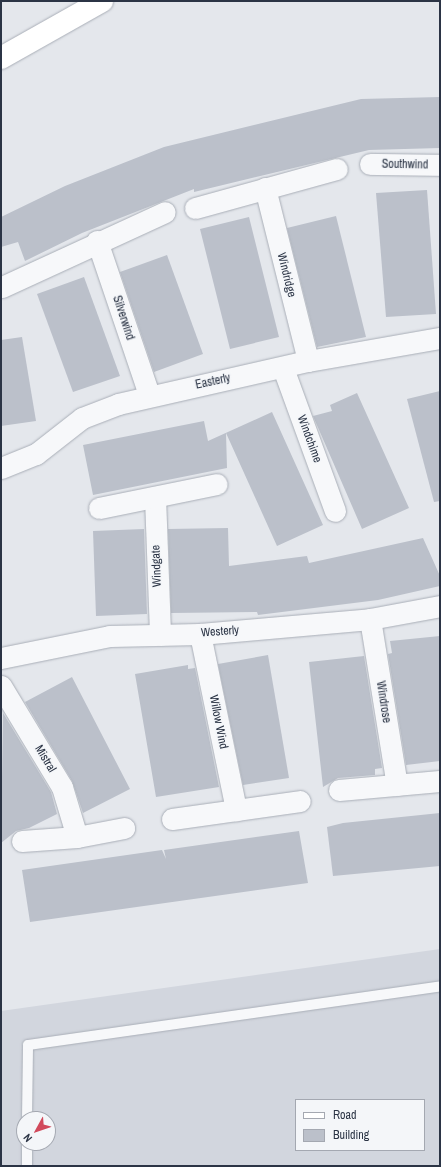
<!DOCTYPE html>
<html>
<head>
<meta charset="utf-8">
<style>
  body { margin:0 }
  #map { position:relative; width:441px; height:1167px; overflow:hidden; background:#e4e7ec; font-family:"Archivo Narrow",sans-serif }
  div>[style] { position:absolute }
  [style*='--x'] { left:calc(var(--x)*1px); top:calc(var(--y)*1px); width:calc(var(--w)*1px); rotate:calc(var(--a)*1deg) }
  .built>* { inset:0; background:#d2d6de }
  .building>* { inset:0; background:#bbc0ca }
  .roads { filter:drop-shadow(0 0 1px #a9aeb7) drop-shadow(0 0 1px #a9aeb7) }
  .service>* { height:10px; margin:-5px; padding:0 5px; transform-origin:5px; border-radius:5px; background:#f7f8fa }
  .minor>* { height:21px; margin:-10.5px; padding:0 10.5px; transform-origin:10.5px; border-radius:10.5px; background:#f7f8fa }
  .secondary>* { height:22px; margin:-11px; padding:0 11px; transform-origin:11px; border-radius:11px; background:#fff }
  span { translate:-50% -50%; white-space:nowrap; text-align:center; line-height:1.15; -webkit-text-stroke:3px #f4f6f9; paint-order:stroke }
  .street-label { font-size:12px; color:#2b3445 }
  .frame { position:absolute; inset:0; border:2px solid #2b3445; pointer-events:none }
  .legend { position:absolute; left:295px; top:1099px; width:130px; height:52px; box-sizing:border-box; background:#f4f6f9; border:1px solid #a4a8b1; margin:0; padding:5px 7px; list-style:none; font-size:12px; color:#2b3445 }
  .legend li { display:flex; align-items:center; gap:8px; height:20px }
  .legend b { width:20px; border:1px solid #a4a8b1 }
  .north { position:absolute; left:16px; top:1111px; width:40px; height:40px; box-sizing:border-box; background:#f4f6f9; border:1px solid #a4a8b1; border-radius:50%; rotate:230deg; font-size:11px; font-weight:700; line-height:16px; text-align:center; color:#2b3445 }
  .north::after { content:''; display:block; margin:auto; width:14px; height:18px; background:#d1495b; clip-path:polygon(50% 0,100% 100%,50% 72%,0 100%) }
</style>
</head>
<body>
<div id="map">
  <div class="built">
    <i style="clip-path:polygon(evenodd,440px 949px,440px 1166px,1px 1166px,1px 1011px,440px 949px,296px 1100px,424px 1100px,424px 1150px,296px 1150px,296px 1100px,440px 949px,24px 1119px,48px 1119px,48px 1143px,24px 1143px,24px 1119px)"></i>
  </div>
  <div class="building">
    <i style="clip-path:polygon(440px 97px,440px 148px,369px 150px,194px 192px,194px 189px,82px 233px,25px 261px,18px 242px,1px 247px,1px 217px,65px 186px,164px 147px,361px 99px)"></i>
    <i style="clip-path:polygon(427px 190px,436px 314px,386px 317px,376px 193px)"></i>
    <i style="clip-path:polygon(336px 216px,366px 337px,317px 347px,287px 228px)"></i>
    <i style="clip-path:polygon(249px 217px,279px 337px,230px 349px,200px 229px)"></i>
    <i style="clip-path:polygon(167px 255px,203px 354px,154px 372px,120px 272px)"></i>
    <i style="clip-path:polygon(84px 277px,120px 376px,73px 392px,37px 294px)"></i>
    <i style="clip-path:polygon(22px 337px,36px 421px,1px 426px,1px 340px)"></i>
    <i style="clip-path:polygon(440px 391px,440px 501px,434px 502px,407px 399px)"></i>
    <i style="clip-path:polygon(357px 393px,409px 508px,362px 529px,313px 416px,332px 411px,330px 405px)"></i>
    <i style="clip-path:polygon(272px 412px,323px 525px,277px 546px,226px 433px,227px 468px,93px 495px,83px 445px,204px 421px,208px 441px)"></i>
    <i style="clip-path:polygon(228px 528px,229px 566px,307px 556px,309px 563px,423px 538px,440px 576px,440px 586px,378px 600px,258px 615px,257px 612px,171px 613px,168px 529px)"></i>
    <i style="clip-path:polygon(144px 529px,147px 614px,96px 616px,93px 531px)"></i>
    <i style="clip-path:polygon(440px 636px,440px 761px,406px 765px,388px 654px,392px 653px,390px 641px)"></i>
    <i style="clip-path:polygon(268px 655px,289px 778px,243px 785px,218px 664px)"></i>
    <i style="clip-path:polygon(364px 656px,382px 768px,375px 769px,375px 775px,338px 778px,323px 787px,309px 662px)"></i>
    <i style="clip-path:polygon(188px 665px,188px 669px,195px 668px,219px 787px,156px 797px,135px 674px)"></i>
    <i style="clip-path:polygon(72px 677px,130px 789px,83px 813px,72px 781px,25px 702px)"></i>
    <i style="clip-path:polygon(3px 713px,51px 792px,57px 814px,29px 828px,16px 831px,1px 843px)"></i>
    <i style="clip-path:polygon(440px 813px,440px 866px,333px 876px,327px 827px,343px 823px)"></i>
    <i style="clip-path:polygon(299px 831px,308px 883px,30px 922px,22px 870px,162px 850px,166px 859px,164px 850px)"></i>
  </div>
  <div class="roads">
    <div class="service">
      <i style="--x:27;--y:1119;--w:74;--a:-89.2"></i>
      <i style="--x:28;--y:1045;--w:416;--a:-8.1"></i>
      <i style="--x:27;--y:1166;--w:23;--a:-90"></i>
    </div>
    <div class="minor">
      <i style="--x:370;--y:164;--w:70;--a:0.8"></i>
      <i style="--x:265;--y:188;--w:178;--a:76"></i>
      <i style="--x:195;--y:208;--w:147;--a:-15.4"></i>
      <i style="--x:97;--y:241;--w:163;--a:71.3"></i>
      <i style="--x:2;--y:287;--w:179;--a:-24.7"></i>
      <i style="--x:283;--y:368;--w:152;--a:70"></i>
      <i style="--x:1;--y:468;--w:38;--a:-22"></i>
      <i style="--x:36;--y:454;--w:58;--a:-38"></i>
      <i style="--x:82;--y:418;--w:39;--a:-21"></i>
      <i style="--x:118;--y:404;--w:195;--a:-12.8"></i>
      <i style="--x:308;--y:361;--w:134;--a:-9.9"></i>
      <i style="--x:155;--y:497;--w:138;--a:87.9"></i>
      <i style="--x:99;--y:508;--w:120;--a:-11.5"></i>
      <i style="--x:370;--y:619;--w:168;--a:80.8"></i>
      <i style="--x:200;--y:634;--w:180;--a:78.4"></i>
      <i style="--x:1;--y:658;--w:111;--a:-11.4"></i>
      <i style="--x:110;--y:636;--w:90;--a:-1.3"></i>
      <i style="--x:200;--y:634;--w:171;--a:-5"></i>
      <i style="--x:370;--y:619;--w:71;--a:-10.5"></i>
      <i style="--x:1;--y:686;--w:118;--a:58.9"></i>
      <i style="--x:62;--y:787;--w:52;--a:73.3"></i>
      <i style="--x:339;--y:790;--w:101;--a:-5.1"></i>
      <i style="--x:172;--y:819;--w:129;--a:-8"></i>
      <i style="--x:22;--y:841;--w:55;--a:-4.2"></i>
      <i style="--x:77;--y:837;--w:48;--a:-10.8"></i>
    </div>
    <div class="secondary">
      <i style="--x:1;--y:58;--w:116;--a:-29.4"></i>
    </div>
  </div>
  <div class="street-label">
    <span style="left:405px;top:165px;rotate:1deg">Southwind</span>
    <span style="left:286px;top:275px;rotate:76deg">Windridge</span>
    <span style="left:123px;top:318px;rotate:72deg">Silverwind</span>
    <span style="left:213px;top:382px;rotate:-12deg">Easterly</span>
    <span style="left:309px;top:439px;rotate:70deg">Windchime</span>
    <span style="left:157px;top:566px;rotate:-92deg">Windgate</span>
    <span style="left:220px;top:632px;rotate:-4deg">Westerly</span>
    <span style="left:383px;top:702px;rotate:81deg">Windrose</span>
    <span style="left:218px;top:722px;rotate:79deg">Willow Wind</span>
    <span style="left:45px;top:759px;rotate:59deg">Mistral</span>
  </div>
  <div class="frame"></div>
  <ul class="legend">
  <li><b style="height:5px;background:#fff"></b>Road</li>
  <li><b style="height:11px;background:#bbc0ca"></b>Building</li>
  </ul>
  <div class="north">N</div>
</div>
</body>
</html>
